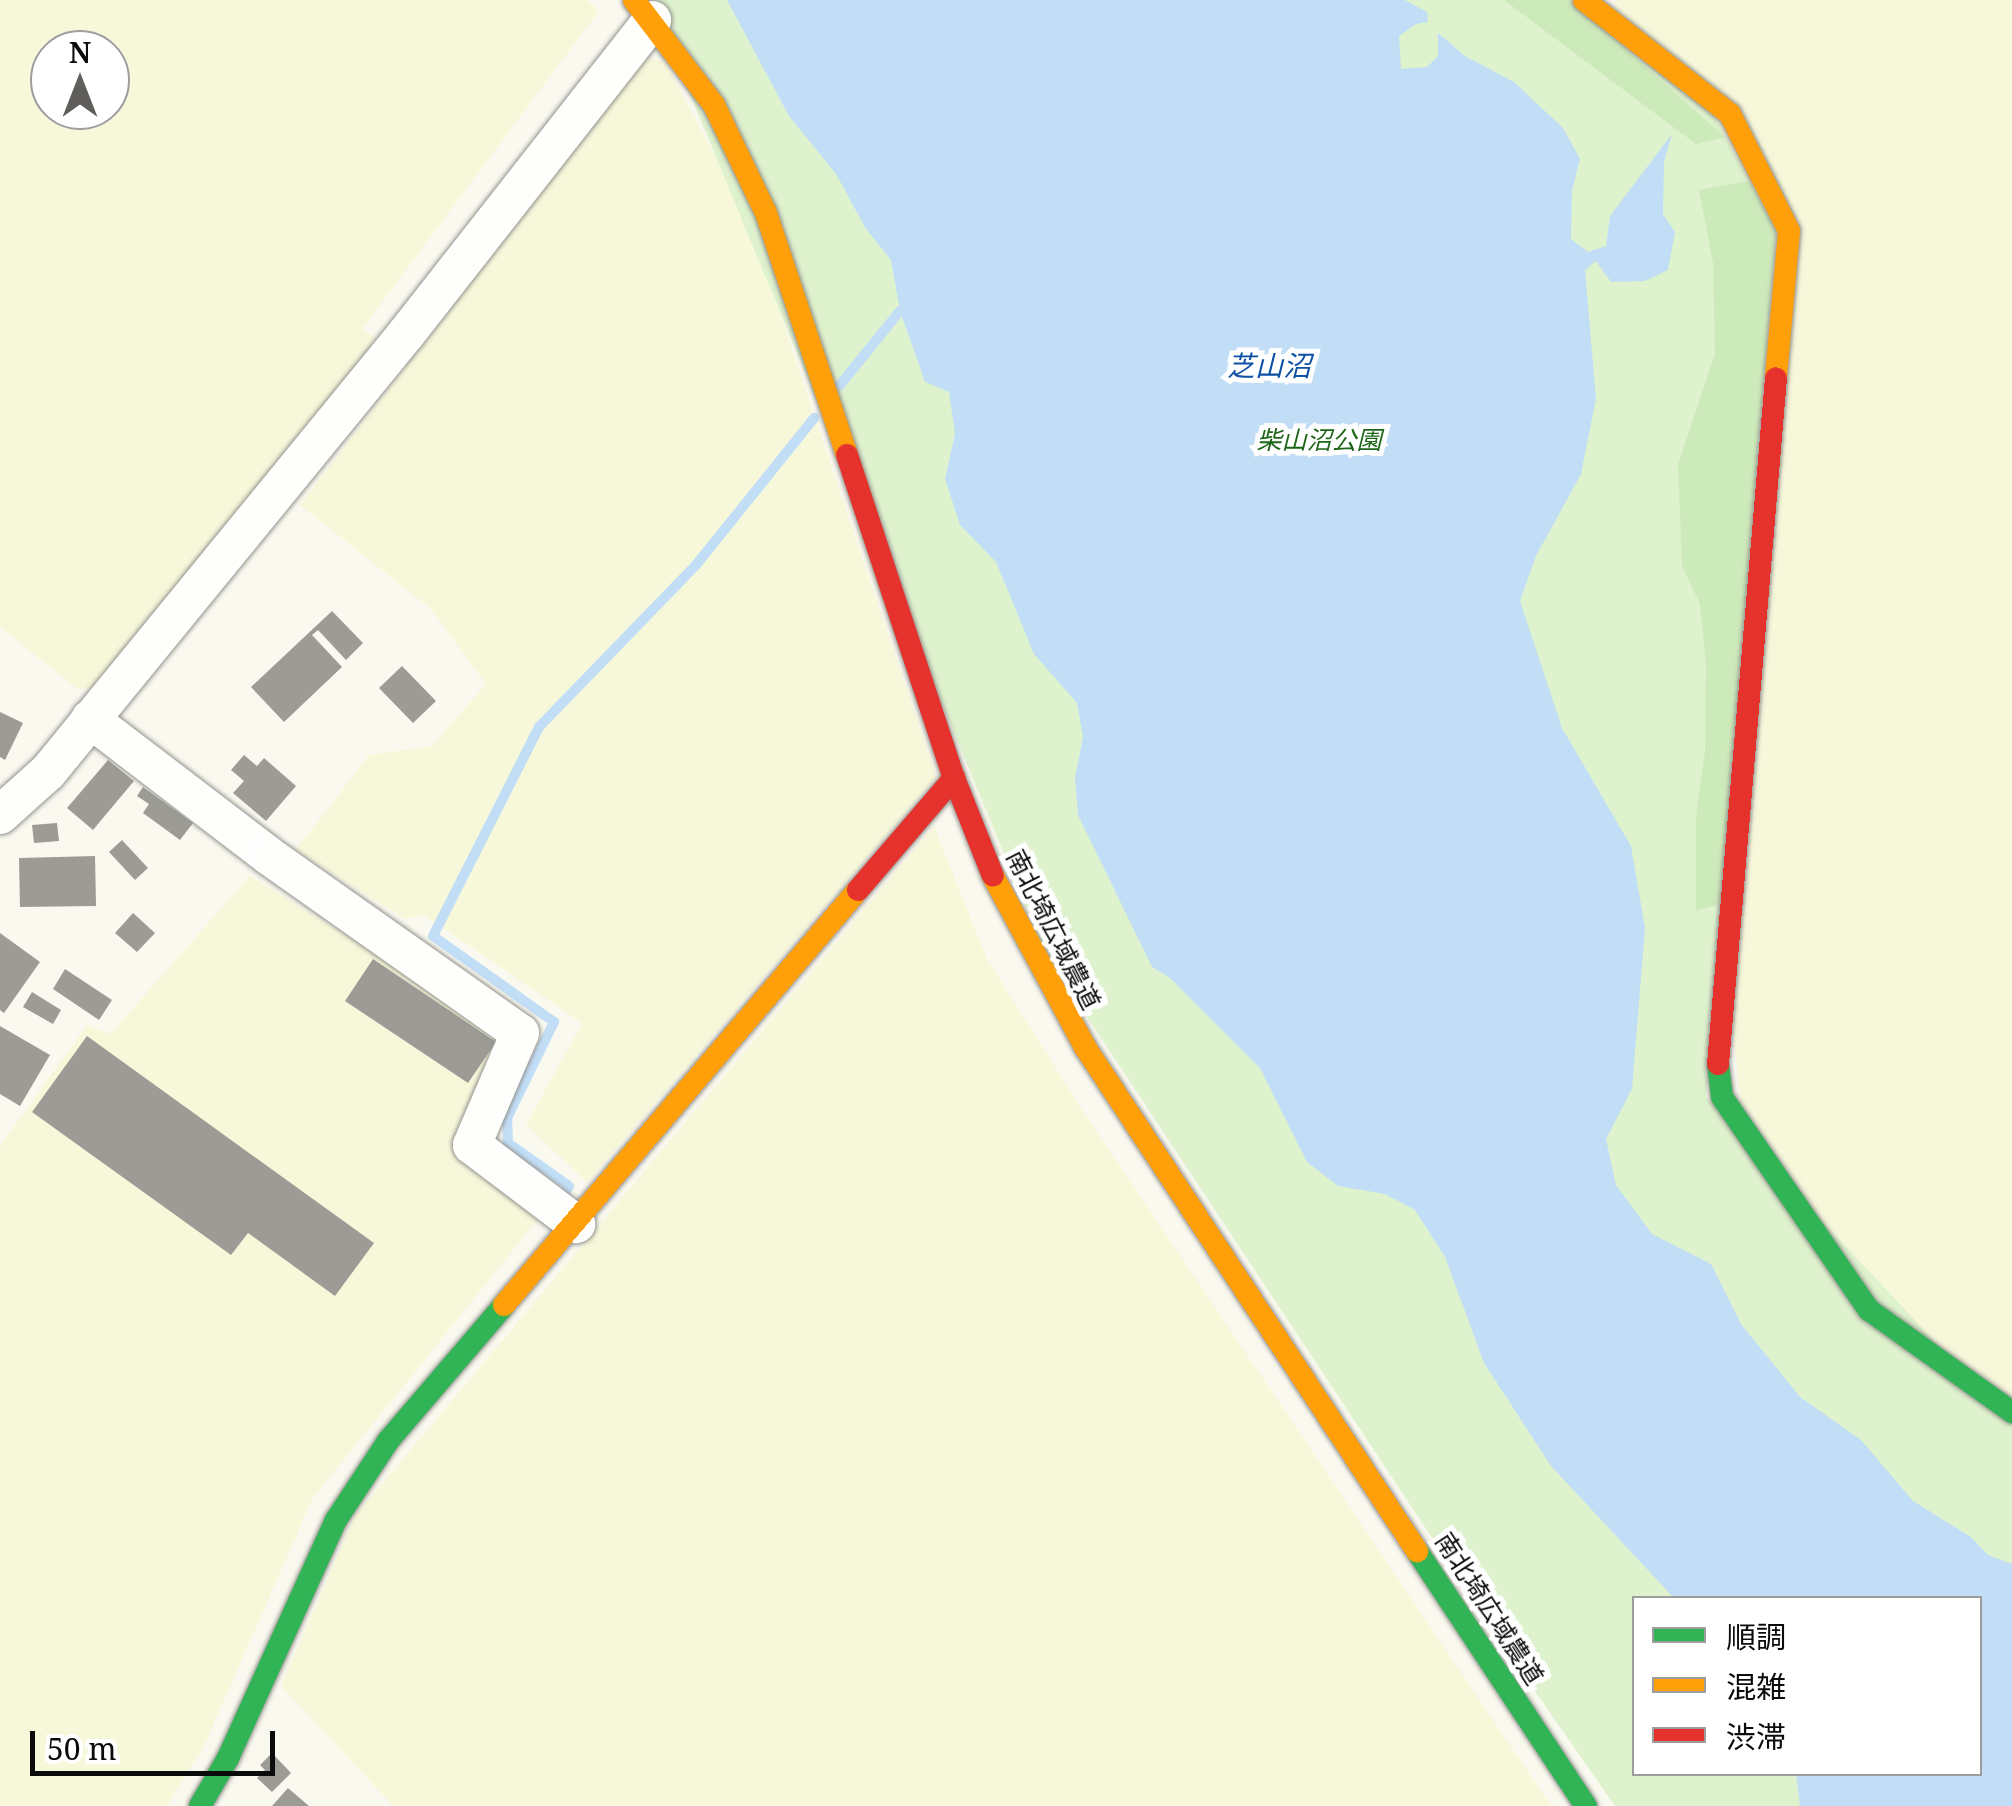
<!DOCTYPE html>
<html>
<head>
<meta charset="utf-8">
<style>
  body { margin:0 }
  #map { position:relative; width:2012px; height:1806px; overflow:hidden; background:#faf9ef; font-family:"Noto Serif","Noto Sans JP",serif }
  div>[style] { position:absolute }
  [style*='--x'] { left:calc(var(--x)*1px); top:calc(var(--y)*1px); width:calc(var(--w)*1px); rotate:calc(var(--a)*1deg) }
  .farmland>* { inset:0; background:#f7f8da }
  .green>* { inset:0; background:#def2cd }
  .forest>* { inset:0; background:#cdeaba }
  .water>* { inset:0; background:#c2def7 }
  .stream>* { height:10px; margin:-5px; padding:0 5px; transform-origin:5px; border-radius:5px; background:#c2def7 }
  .building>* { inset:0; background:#9c9b95 }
  .roads { filter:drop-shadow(0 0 2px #93928e) drop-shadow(0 0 2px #93928e) }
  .street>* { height:38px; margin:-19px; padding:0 19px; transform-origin:19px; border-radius:19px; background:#fefefd }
  .fast>* { height:22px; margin:-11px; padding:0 11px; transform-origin:11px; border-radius:11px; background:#30b455 }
  .slow>* { height:22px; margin:-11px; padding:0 11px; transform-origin:11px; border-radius:11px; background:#ff9f0a }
  .jam>* { height:22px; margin:-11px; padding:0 11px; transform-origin:11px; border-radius:11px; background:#e5322d }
  span { translate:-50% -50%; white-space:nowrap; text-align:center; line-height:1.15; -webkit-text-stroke:10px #fff; paint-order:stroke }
  .park-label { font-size:25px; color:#1f6718; font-style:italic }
  .street-label { font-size:25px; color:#0b0b0b }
  .water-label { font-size:28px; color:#0d50a5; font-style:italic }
  .legend { position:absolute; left:1632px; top:1596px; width:350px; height:180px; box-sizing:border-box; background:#fff; border:2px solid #9d9d9d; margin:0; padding:12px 18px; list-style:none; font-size:30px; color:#0b0b0b }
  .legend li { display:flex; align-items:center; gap:20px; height:50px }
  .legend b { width:50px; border:2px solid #9d9d9d }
  .north { position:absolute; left:30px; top:30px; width:100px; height:100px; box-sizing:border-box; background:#fff; border:2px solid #9d9d9d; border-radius:50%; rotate:0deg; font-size:28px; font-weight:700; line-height:40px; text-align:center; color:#0b0b0b }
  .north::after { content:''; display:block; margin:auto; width:35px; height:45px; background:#5f5e5b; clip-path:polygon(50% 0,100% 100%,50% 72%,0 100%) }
  .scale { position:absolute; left:30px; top:1731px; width:245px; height:45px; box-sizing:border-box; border:5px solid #0b0b0b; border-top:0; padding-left:12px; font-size:30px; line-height:35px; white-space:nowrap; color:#0b0b0b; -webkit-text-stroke:8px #fff; paint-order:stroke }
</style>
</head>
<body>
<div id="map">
  <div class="farmland">
    <i style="clip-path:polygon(evenodd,0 0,587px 0,599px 11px,362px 329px,378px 340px,92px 689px,76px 688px,0 627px,0 0,50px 50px,110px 50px,110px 110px,50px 110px,50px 50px)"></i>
    <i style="clip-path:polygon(1614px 0,2012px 0,2012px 1397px,1876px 1300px,1741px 1102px)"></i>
    <i style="clip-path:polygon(644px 57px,665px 62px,748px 218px,936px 777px,587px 1182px,526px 1125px,582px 1023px,424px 915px,405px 919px,296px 850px,369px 755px,432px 746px,486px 684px,431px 609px,300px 505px)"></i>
    <i style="clip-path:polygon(934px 826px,987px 959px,1083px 1111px,1551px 1806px,393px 1806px,281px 1686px,355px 1516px)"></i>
    <i style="clip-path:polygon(250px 876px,498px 1031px,498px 1053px,451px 1143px,540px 1217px,313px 1498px,204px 1746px,167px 1806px,0 1806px,0 1146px,87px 1025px,110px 1034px)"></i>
  </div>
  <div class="green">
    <i style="clip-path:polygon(evenodd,651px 0,1570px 0,1706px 101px,1776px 231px,1706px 1097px,2012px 1424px,2012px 1806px,1615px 1806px,1507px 1651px,1046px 955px,651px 0,1634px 1598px,1980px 1598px,1980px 1774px,1634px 1774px,1634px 1598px)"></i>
  </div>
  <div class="forest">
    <i style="clip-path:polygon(1504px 0,1570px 0,1725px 137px,1696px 144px)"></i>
    <i style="clip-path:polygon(1749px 181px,1776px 231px,1720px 904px,1696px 911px,1696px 817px,1705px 751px,1706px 663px,1700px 604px,1682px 566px,1678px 464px,1715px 353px,1713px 263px,1699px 190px)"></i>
  </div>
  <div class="water">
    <i style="clip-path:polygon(727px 0,1405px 0,1427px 12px,1428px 22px,1416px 24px,1399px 36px,1401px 69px,1427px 67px,1438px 56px,1438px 33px,1465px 56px,1514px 82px,1563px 128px,1580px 159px,1572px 191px,1571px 239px,1588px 252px,1606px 246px,1610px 216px,1672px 134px,1664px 162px,1663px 214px,1675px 232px,1668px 270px,1645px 281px,1611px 282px,1596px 261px,1585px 270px,1596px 399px,1581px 474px,1536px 556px,1520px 601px,1562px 728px,1631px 846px,1645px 928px,1632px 1089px,1606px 1139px,1616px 1185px,1652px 1234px,1711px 1264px,1741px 1324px,1800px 1397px,1861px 1440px,1913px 1501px,1971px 1537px,1988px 1555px,2012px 1564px,2012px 1806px,1800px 1806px,1796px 1774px,1980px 1774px,1980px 1598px,1674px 1598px,1551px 1466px,1484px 1363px,1445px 1257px,1415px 1210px,1385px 1194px,1338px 1186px,1307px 1162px,1260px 1068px,1170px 978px,1152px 967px,1078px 815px,1075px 778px,1083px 737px,1077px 703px,1034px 654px,996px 562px,960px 525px,945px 479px,955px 434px,949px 392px,925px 382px,900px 311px,891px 260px,866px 229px,836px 174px,789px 116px)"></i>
  </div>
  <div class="stream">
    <i style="--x:840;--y:385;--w:95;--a:-51"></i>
    <i style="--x:561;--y:1198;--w:14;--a:-56"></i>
    <i style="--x:569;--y:1186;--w:75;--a:-144.8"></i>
    <i style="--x:508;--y:1143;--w:25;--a:-92"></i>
    <i style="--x:507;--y:1118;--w:107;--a:-63.9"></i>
    <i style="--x:554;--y:1022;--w:148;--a:-144.6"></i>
    <i style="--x:433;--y:936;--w:234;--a:-63.1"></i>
    <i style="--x:539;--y:727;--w:226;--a:-45.9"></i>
    <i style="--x:696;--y:565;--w:189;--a:-51.2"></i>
  </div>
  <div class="building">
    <i style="clip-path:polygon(332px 611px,363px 643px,346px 660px,318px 630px,312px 635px,342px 667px,284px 722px,251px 687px)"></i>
    <i style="clip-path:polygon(402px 666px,436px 701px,413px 723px,379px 688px)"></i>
    <i style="clip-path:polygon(0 712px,23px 723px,5px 760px,0 757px)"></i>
    <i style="clip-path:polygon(244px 755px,257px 766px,264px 758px,296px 786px,266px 821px,233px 793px,244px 781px,231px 770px)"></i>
    <i style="clip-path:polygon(108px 760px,134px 781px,93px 830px,67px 808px)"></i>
    <i style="clip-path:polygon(143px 787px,193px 823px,180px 840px,143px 813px,149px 804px,137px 796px)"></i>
    <i style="clip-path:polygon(57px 823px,59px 841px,34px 843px,32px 825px)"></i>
    <i style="clip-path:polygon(122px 840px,148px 868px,135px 880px,109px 852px)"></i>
    <i style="clip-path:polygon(95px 856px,96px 906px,20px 907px,19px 858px)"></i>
    <i style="clip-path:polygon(133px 913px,155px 933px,137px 952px,115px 933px)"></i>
    <i style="clip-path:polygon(0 933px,40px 962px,4px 1013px,0 1010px)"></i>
    <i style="clip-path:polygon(373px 959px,496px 1042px,468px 1083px,345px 1001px)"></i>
    <i style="clip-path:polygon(65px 969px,112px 1000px,99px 1020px,53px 989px)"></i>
    <i style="clip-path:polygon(32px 992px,61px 1010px,53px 1024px,23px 1007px)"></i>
    <i style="clip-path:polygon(0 1026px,50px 1055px,20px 1106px,0 1094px)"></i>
    <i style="clip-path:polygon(87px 1036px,374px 1243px,335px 1296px,248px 1233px,231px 1255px,32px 1112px)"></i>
    <i style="clip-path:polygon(272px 1753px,291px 1773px,272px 1792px,257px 1778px,265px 1770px,260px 1765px)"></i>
    <i style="clip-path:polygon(288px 1788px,309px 1806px,272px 1806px)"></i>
  </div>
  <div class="roads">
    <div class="street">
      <i style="--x:90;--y:719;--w:225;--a:37.4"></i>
      <i style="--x:269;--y:856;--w:307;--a:35.2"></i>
      <i style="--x:520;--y:1033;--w:122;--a:113.2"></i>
      <i style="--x:472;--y:1145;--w:131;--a:37.2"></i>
      <i style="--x:0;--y:815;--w:64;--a:-41.9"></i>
      <i style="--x:48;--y:772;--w:566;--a:-50.74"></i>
      <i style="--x:406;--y:334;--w:399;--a:-51.9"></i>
    </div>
    <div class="fast">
      <i style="--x:1718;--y:1064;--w:33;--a:83"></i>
      <i style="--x:1722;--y:1097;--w:259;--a:55.4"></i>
      <i style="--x:1869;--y:1310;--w:176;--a:35.5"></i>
      <i style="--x:1417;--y:1551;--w:306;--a:56.5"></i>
      <i style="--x:200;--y:1806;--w:56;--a:-59.7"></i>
      <i style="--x:228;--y:1758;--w:261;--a:-65.6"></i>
      <i style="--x:336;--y:1520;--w:95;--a:-56.6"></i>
      <i style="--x:388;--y:1441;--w:179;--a:-49.5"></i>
    </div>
    <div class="slow">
      <i style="--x:634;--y:0;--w:132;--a:52.7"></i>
      <i style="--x:714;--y:105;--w:120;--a:64.3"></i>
      <i style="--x:766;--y:213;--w:255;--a:71.5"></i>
      <i style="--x:1584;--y:0;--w:185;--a:38"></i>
      <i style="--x:1730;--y:114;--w:131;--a:63.2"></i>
      <i style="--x:1789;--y:231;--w:148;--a:95.1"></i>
      <i style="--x:993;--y:876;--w:194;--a:61.7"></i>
      <i style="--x:1085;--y:1047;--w:604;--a:56.63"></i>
      <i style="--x:504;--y:1305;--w:545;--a:-49.54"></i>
    </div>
    <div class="jam">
      <i style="--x:847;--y:455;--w:340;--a:71.7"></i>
      <i style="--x:954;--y:778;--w:105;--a:68.3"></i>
      <i style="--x:858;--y:890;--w:148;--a:-49.4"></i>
      <i style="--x:1718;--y:1064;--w:688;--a:-85.17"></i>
    </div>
  </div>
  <div class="park-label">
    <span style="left:1319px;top:439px">柴山沼公園</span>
  </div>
  <div class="street-label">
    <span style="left:1054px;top:929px;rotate:63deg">南北埼広域農道</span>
    <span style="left:1490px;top:1608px;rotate:57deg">南北埼広域農道</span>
  </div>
  <div class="water-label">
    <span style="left:1269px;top:365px">芝山沼</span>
  </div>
  <ul class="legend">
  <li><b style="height:12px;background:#30b455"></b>順調</li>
  <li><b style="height:12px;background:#ff9f0a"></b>混雑</li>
  <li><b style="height:12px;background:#e5322d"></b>渋滞</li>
  </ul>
  <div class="north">N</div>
  <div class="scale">50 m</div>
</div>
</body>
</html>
